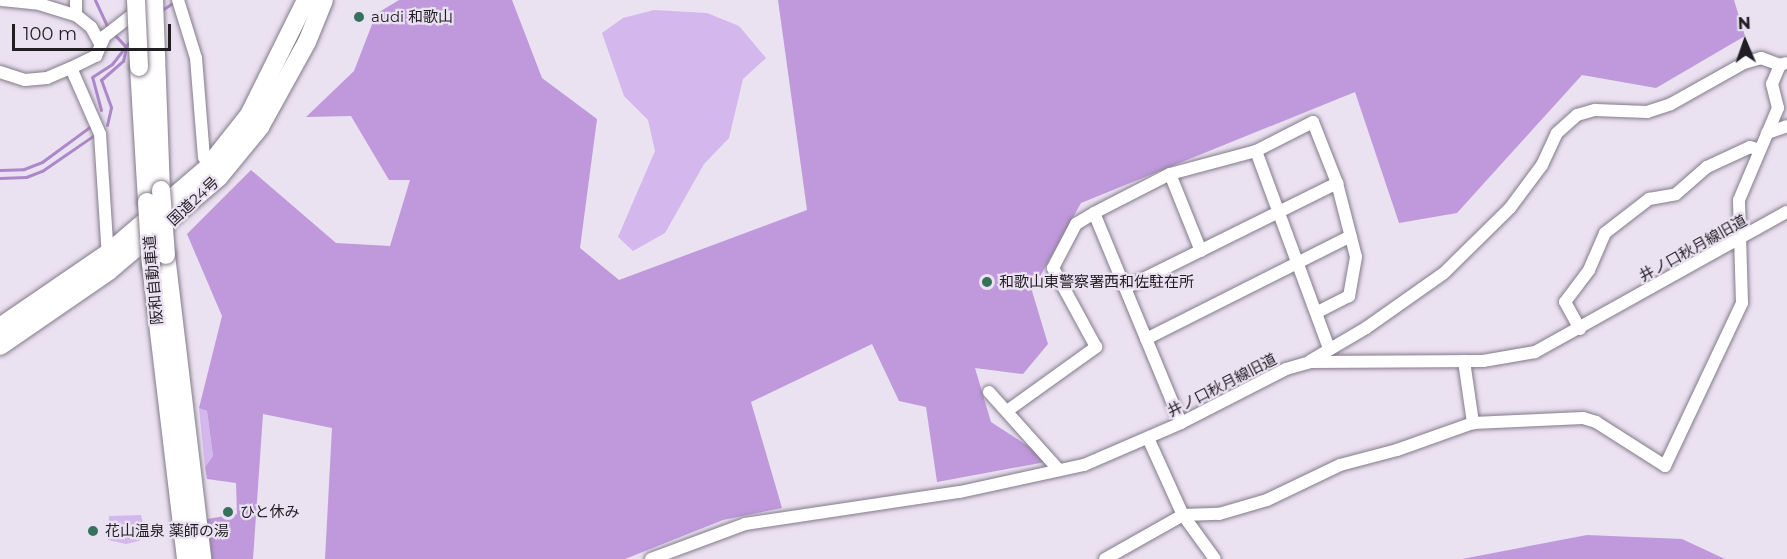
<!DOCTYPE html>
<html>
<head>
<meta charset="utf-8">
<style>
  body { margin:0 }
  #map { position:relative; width:1787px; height:559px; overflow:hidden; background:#eae1f1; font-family:Montserrat,"Noto Sans JP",sans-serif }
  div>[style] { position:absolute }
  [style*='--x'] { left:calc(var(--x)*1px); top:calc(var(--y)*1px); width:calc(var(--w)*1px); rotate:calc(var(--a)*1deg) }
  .green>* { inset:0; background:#d4b7ed }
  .forest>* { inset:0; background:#bf99dc }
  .stream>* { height:3px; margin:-1.5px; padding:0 1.5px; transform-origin:1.5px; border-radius:1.5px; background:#ac87c9 }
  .roads { filter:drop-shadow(0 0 2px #837b89) drop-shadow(0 0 2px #837b89) }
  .minor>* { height:12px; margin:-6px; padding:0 6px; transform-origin:6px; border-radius:6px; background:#fff }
  .highway>* { height:18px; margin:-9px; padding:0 9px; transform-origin:9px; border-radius:9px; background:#fff }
  .bridges { filter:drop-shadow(0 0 2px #837b89) drop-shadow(0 0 2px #837b89) }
  .highway-bridge>* { height:18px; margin:-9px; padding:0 9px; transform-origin:9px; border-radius:9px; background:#fff }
  .dots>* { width:16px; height:16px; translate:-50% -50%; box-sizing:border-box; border:3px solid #eae1f1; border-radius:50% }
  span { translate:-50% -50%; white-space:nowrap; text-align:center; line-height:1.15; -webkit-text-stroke:4.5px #eae1f1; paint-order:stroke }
  .poi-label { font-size:15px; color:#211e24 }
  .left { translate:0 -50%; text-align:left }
  .street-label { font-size:15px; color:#211e24 }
  .north { position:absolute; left:1715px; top:12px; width:60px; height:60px; -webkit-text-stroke:4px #eae1f1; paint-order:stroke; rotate:358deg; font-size:16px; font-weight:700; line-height:24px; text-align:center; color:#211e24 }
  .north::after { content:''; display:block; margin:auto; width:21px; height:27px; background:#211e24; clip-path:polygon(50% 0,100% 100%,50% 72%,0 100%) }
  .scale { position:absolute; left:12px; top:24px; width:159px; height:27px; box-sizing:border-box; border:3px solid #211e24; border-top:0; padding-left:8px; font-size:18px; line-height:21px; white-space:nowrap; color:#211e24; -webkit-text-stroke:4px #eae1f1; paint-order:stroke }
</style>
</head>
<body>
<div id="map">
  <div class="green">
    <i style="clip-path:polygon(654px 10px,707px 13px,739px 26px,766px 58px,743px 79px,729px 138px,704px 164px,665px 233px,633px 251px,618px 237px,655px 151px,648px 120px,624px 96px,602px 33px,623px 18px)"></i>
    <i style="clip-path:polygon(199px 408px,207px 411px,213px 456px,205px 467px)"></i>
    <i style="clip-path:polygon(141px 515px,145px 531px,139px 541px,126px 544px,108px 540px,109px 516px)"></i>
  </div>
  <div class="forest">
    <i style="clip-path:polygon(399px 0,512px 0,542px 78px,597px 119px,580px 248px,619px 280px,807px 210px,778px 0,1734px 0,1745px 36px,1656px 88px,1582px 75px,1457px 213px,1399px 223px,1355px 92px,1081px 203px,1032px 291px,1048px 344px,1023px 374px,975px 368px,991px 422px,1051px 461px,937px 482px,926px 407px,899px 401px,872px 344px,751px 402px,782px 508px,723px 520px,625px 559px,325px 559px,332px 428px,263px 414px,253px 559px,212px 559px,207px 519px,237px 514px,236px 483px,207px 479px,205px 467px,213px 456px,207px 411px,199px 408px,222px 316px,187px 234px,251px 170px,336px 243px,390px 246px,410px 180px,389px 180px,351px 116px,306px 117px,354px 71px,376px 14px)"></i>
    <i style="clip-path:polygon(1587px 535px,1682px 539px,1725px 559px,1462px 559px)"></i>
  </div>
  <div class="stream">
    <i style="--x:95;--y:0;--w:31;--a:65"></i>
    <i style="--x:162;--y:10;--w:14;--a:-34"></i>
    <i style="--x:113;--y:33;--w:19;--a:47"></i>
    <i style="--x:101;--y:110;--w:34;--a:-105"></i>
    <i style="--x:92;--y:77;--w:24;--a:-33"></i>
    <i style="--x:112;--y:64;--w:29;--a:-52"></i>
    <i style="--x:107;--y:125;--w:18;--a:-77"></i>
    <i style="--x:111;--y:107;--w:29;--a:-110"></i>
    <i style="--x:101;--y:80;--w:29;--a:-41"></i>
    <i style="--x:123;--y:61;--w:13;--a:-77"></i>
    <i style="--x:0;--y:170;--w:24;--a:-2"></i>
    <i style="--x:24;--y:169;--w:19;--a:-21"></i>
    <i style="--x:42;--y:162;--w:61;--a:-36.3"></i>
    <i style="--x:0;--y:178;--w:26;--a:-2"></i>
    <i style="--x:26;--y:177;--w:17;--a:-21"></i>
    <i style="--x:42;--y:171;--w:62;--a:-34.5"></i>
  </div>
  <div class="roads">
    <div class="minor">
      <i style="--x:2;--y:0;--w:37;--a:6"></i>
      <i style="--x:39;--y:4;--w:39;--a:17"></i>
      <i style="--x:76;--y:15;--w:19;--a:39"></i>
      <i style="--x:91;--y:27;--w:18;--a:61"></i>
      <i style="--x:76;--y:0;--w:15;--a:90"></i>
      <i style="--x:178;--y:0;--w:61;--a:72.8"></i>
      <i style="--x:196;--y:58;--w:99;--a:85.4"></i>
      <i style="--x:204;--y:157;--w:14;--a:65"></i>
      <i style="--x:71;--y:68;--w:72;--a:66.3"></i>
      <i style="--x:100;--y:134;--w:124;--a:86.3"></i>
      <i style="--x:0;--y:72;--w:26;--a:18"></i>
      <i style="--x:25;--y:80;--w:22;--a:-5"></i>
      <i style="--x:47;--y:78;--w:26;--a:-23"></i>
      <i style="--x:71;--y:68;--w:28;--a:-26"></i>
      <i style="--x:96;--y:56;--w:22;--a:-66"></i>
      <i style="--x:105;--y:36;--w:46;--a:-37.9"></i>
      <i style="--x:1767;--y:133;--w:21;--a:-19"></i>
      <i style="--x:1256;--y:151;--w:210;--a:69.7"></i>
      <i style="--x:1170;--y:174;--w:83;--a:68.1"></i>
      <i style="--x:1125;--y:288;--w:237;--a:-26.3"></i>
      <i style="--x:1580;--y:329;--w:31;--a:-119"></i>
      <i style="--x:1565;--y:302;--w:40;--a:-53"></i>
      <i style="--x:1589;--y:270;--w:40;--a:-66.6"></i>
      <i style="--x:1605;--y:233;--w:56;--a:-37.7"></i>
      <i style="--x:1649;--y:199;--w:27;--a:-10"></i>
      <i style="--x:1676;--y:194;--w:41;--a:-41.1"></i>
      <i style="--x:1707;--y:167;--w:47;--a:-24.9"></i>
      <i style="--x:1750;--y:147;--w:10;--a:17"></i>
      <i style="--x:1146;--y:339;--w:229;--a:-26.7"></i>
      <i style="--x:1310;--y:361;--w:65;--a:-30.5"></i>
      <i style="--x:1366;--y:328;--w:95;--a:-35.2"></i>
      <i style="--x:1444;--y:273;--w:93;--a:-44.6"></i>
      <i style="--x:1510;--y:208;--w:54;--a:-53.3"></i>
      <i style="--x:1542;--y:165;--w:35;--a:-65"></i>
      <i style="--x:1557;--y:133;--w:27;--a:-42"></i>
      <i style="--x:1577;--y:115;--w:19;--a:-16"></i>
      <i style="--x:1595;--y:110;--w:52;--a:2.2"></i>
      <i style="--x:1647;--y:112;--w:25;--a:-18"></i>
      <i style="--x:1671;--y:104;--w:84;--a:-29.3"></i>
      <i style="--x:1744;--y:63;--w:18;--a:-16"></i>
      <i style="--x:1761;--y:58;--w:20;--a:20"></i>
      <i style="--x:1780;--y:65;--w:6;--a:-18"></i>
      <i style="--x:1464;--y:361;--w:63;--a:81.7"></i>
      <i style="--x:989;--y:392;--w:105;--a:48.1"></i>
      <i style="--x:1007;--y:411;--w:110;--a:-35.7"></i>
      <i style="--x:1096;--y:347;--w:90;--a:-118.6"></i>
      <i style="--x:1053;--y:268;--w:50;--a:-62.4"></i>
      <i style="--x:1076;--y:224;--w:21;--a:-31"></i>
      <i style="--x:1181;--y:423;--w:227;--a:-112.5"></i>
      <i style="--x:1094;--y:213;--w:85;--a:-27.2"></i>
      <i style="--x:1170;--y:174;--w:89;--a:-15"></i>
      <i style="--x:1256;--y:151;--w:64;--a:-27"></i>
      <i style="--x:1313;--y:122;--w:66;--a:68.5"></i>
      <i style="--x:1337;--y:183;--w:76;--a:75.6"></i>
      <i style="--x:1356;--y:257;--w:40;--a:100"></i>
      <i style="--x:1349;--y:296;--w:36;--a:153"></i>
      <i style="--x:1148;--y:438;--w:85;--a:65.6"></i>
      <i style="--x:1183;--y:515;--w:54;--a:54"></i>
      <i style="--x:651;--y:559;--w:100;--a:-20.4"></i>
      <i style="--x:745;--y:524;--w:217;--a:-8.5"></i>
      <i style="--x:960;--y:492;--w:127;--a:-12.3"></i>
      <i style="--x:1084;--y:465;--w:106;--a:-23.4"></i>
      <i style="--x:1181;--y:423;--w:118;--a:-27.2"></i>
      <i style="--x:1286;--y:369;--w:25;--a:-16"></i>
      <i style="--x:1310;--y:362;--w:173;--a:-0.3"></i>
      <i style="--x:1483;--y:361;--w:53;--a:-9.8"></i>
      <i style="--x:1535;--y:352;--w:288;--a:-29.1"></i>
      <i style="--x:1105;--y:559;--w:90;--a:-29.4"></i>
      <i style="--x:1183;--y:515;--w:36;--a:-2"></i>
      <i style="--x:1219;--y:514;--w:50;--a:-16.3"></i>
      <i style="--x:1267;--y:500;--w:81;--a:-25.6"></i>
      <i style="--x:1340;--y:465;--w:59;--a:-14.7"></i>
      <i style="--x:1397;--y:450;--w:81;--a:-19.6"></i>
      <i style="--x:1473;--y:423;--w:110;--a:-2.6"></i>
      <i style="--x:1583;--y:418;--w:14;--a:17"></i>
      <i style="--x:1596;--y:422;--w:82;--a:32.5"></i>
      <i style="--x:1665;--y:466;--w:180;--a:-64.7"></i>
      <i style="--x:1742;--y:303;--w:103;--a:-91.7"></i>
      <i style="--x:1739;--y:200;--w:100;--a:-67"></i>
      <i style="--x:1778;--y:108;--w:25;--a:-104"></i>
      <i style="--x:1772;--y:84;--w:21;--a:-67"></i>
    </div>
    <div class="highway">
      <i style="--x:154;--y:0;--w:190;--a:87.9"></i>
      <i style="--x:139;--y:67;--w:135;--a:86.6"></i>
      <i style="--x:166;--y:255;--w:306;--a:83.2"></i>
      <i style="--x:151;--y:265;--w:296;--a:83.2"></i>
      <i style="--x:0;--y:327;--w:131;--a:-34.4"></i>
      <i style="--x:108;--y:253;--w:130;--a:-40.6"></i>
      <i style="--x:207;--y:168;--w:68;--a:-51.6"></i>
      <i style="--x:249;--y:115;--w:128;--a:-63.6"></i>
      <i style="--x:0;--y:346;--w:132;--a:-34.5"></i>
      <i style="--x:109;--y:271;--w:145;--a:-40.5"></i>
      <i style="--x:219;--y:177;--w:65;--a:-50.6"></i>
      <i style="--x:260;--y:127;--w:97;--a:-61.1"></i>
      <i style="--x:307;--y:42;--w:45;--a:-68"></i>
    </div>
  </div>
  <div class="bridges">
    <div class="highway-bridge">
      <i style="--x:136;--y:0;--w:67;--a:87.4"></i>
      <i style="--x:161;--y:190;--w:65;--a:85.6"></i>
      <i style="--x:147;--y:202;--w:63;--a:86.4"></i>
    </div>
  </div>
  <div class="dots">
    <i style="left:359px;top:17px;background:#35725d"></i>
    <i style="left:987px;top:282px;background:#35725d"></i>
    <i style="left:228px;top:512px;background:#35725d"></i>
    <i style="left:93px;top:531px;background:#35725d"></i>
  </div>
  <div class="poi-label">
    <span class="left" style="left:371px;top:17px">audi 和歌山</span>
    <span class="left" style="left:999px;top:282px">和歌山東警察署西和佐駐在所</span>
    <span class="left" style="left:240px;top:512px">ひと休み</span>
    <span class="left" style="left:105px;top:531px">花山温泉 薬師の湯</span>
  </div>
  <div class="street-label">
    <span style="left:193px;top:201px;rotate:-43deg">国道24号</span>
    <span style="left:1693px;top:248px;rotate:-29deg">井ノ口秋月線旧道</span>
    <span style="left:153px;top:280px;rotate:-95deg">阪和自動車道</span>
    <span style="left:1222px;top:385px;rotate:-27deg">井ノ口秋月線旧道</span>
  </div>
  <div class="north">N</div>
  <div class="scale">100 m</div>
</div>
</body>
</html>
